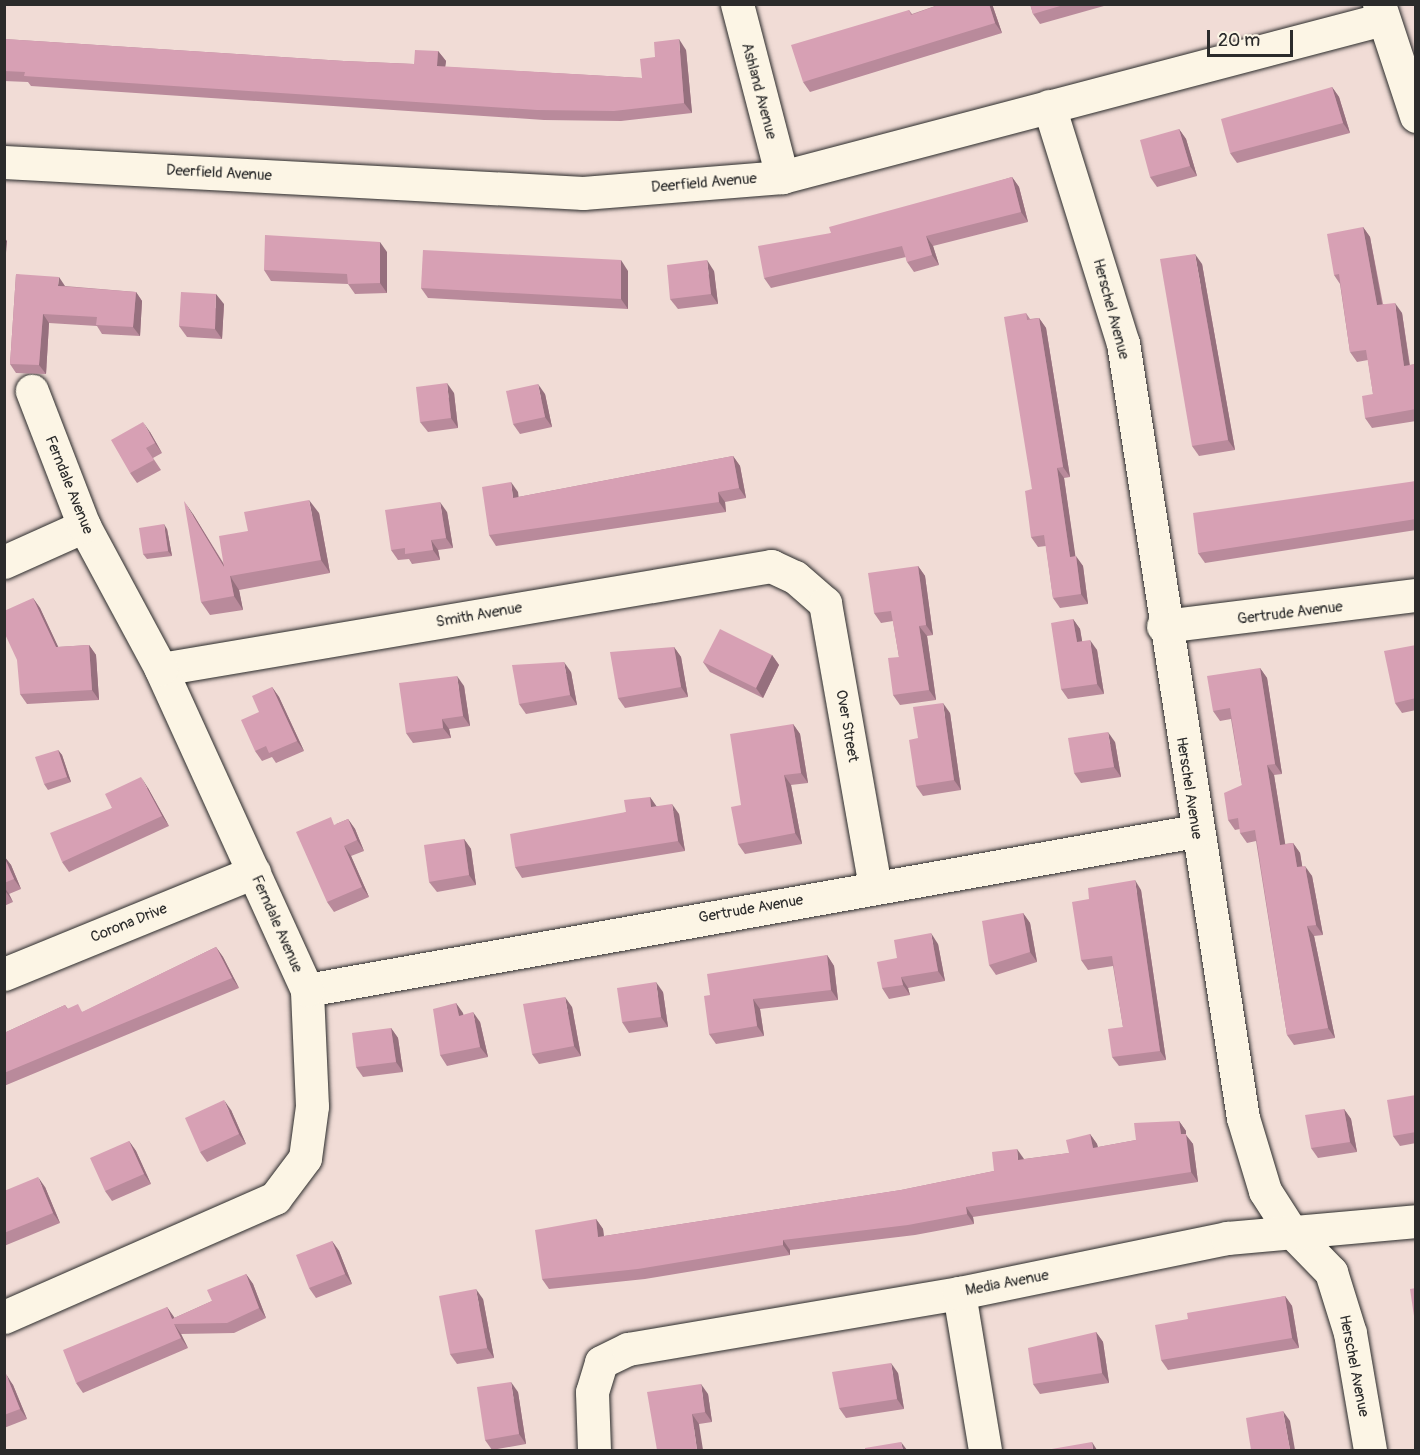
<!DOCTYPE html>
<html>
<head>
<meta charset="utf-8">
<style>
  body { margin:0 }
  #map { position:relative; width:1420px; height:1455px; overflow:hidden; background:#f1dcd6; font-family:Pangolin,sans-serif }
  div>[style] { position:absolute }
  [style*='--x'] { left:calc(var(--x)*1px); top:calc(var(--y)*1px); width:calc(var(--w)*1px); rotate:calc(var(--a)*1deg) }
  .roads { filter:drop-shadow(0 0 2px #2b2b2b) drop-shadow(0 0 2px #2b2b2b) }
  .minor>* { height:33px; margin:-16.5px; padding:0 16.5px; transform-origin:16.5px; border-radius:16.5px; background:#fcf5e5 }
  .primary>* { height:33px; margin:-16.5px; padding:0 16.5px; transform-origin:16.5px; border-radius:16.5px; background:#fcf5e5 }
  .wall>* { inset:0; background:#b98a9b }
  .shaded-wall>* { inset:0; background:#96707e }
  .building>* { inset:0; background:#d7a0b4 }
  span { translate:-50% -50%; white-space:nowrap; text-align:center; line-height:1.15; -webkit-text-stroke:4.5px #fcf5e5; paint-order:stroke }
  .street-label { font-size:15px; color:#2b2b2b }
  .frame { position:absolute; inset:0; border:6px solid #2b2b2b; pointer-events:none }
  .scale { position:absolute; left:1207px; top:30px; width:86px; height:27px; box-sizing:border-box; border:3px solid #2b2b2b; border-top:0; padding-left:8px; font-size:18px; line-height:21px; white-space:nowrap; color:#2b2b2b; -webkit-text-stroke:4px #fcf5e5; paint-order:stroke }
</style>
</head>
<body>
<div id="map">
  <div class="roads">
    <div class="minor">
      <i style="--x:737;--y:4;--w:179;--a:75.4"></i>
      <i style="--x:1049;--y:106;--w:248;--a:72.7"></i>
      <i style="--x:1123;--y:343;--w:784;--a:81.2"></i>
      <i style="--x:1243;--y:1118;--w:76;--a:73.2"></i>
      <i style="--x:1265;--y:1191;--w:46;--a:57.3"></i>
      <i style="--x:1290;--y:1230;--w:59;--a:45.7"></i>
      <i style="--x:1331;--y:1272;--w:64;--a:72.7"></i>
      <i style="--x:1350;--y:1333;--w:119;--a:80.3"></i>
      <i style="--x:4;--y:162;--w:580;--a:3.06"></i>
      <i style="--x:583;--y:193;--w:200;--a:-4.6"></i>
      <i style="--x:782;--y:177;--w:621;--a:-14.73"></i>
      <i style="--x:4;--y:562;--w:88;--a:-24.2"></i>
      <i style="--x:1163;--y:626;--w:255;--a:-7"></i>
      <i style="--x:161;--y:669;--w:619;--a:-9.58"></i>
      <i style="--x:771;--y:566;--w:26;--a:25"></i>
      <i style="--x:795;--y:577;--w:40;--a:41"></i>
      <i style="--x:825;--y:603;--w:289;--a:80"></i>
      <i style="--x:4;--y:974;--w:270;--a:-22.2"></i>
      <i style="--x:307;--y:990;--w:902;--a:-10.15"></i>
      <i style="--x:959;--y:1293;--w:159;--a:80.6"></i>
      <i style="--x:4;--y:1317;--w:296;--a:-23.7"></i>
      <i style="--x:275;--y:1198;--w:50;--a:-53.1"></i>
      <i style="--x:305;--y:1158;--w:52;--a:-82.3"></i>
      <i style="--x:312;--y:1106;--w:116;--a:-92.5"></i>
      <i style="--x:307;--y:990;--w:353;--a:-114.5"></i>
      <i style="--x:161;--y:669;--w:162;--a:-118.3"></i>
      <i style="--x:84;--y:526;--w:145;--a:-111.1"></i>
      <i style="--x:594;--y:1450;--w:58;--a:-92"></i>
      <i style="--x:592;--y:1392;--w:31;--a:-73"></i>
      <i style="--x:601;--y:1362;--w:30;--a:-26"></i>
      <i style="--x:628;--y:1349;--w:336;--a:-9.6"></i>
      <i style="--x:959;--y:1293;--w:274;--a:-11.6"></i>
      <i style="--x:1227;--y:1238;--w:190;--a:-5.1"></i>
    </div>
    <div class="primary">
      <i style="--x:1379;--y:4;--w:118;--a:71.7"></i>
    </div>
  </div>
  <div class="wall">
    <i style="clip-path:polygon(941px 4px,992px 4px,1002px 33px,810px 92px,803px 82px,909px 10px,912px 14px)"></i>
    <i style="clip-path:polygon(1030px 4px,1111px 4px,1040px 24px,1033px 14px)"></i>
    <i style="clip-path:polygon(4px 39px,344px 61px,414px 64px,438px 51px,446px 61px,445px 67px,642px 78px,655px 57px,686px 50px,692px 113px,621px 121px,544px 120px,31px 86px,28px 82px,4px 81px)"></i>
    <i style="clip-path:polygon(1332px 87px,1339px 97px,1350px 133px,1237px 163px,1230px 153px)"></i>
    <i style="clip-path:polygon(1179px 129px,1186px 139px,1197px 176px,1157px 187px,1150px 177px)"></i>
    <i style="clip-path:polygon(1012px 177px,1019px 187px,1028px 222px,933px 246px,939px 265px,914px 272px,907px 262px,906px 257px,771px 288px,764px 278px,831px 233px)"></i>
    <i style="clip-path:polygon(1363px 227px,1370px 237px,1383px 304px,1402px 313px,1410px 365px,1416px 364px,1416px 421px,1372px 428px,1365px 418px,1373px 394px,1368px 360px,1357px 362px,1350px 352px,1340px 284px,1334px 275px)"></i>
    <i style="clip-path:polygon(387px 252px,387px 293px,355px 294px,348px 284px,271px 281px,264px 270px)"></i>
    <i style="clip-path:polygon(1202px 264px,1235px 450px,1199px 456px,1192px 446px)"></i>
    <i style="clip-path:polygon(628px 271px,628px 309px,428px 298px,421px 288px)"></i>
    <i style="clip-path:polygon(714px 271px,718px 304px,678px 309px,670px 299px)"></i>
    <i style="clip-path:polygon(16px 274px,65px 286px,136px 292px,142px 301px,140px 336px,102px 334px,97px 326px,49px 323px,46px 374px,16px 373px,10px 364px)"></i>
    <i style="clip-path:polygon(224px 304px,222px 339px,187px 337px,179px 326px)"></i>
    <i style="clip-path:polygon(1026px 313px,1030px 319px,1039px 318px,1046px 328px,1070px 477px,1064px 478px,1075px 556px,1083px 566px,1088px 604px,1060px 608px,1053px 598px,1046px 546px,1038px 547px,1031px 537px,1032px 489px)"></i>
    <i style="clip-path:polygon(454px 393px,458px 428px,428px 432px,420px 422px)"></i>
    <i style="clip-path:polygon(545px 394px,552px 427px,520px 434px,513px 424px)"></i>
    <i style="clip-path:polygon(150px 432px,162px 453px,153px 458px,161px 470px,137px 483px,130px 473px)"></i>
    <i style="clip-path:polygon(733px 456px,740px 466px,746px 498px,725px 502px,726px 512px,496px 546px,489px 535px,518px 492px,518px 497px)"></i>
    <i style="clip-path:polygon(1416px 481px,1416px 530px,1205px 563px,1198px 553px)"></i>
    <i style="clip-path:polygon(447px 512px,453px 548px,438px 550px,440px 560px,412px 564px,409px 559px,398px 560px,391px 550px)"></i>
    <i style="clip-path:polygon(319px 513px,330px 573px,239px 590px,243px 610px,210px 615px,201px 602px,193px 514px,224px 564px,248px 531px)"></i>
    <i style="clip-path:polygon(167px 529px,172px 556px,147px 559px,143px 554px)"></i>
    <i style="clip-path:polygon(918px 566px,925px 576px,933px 635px,927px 636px,936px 700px,900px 705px,893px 695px,899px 657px,893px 621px,881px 623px,874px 613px)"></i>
    <i style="clip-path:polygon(33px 598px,40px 608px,58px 647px,89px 645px,96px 655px,99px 700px,27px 704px,20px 694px)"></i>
    <i style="clip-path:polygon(1073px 619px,1080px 629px,1082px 641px,1097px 650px,1104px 694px,1068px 699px,1061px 689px)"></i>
    <i style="clip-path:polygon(1416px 645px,1416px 710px,1402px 713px,1395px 703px)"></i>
    <i style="clip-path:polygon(674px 647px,681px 657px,688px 697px,625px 708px,618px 698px)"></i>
    <i style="clip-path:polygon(772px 655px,779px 665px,763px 698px,710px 672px,703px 662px)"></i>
    <i style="clip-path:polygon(1260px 668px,1267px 678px,1282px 774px,1274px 775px,1285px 844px,1293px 843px,1300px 853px,1302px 866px,1312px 876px,1323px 935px,1314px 936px,1335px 1038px,1294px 1045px,1287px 1035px,1256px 841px,1247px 843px,1240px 833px,1240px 829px,1235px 830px,1228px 820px,1242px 785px,1231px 719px,1220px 721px,1213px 711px)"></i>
    <i style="clip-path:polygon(571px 672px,577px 705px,526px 714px,519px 704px)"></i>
    <i style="clip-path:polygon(464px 686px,470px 726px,449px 729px,451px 738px,413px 743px,406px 733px)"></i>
    <i style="clip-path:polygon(272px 687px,279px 697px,304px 751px,276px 763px,272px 757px,262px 761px,255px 751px,259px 712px)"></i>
    <i style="clip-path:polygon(950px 713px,961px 790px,923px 796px,916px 786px,918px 738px)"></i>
    <i style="clip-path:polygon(793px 724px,800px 734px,808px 783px,791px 785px,802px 844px,745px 854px,738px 844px,741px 805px)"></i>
    <i style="clip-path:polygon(1115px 742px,1121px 777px,1081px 783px,1074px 773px)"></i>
    <i style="clip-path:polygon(58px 750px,62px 755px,71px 782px,48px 790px,44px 784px)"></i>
    <i style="clip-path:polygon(148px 788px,169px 826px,69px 872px,62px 862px,112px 808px)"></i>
    <i style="clip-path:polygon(650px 797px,656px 806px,679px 814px,685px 851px,522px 878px,515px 867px,626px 812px)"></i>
    <i style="clip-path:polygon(348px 819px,355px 829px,364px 851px,351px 856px,369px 897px,334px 912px,327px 902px,336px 824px)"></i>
    <i style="clip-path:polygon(464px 839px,471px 849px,476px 885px,437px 892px,429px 882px)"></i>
    <i style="clip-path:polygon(4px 856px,11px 865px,21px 889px,9px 894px,13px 902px,4px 906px)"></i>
    <i style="clip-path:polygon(1141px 890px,1166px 1060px,1119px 1066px,1112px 1057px,1123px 1027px,1113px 966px,1088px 970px,1081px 960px)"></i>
    <i style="clip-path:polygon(1023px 913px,1030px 923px,1037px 962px,996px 975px,989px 965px)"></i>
    <i style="clip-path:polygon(938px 944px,945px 981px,908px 988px,910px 995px,889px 999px,882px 988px,897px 958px)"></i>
    <i style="clip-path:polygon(216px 947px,223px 957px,239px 988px,4px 1086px,4px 1033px,65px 1005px,68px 1009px,83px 1012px)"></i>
    <i style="clip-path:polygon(827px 955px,834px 966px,838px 1000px,760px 1009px,764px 1036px,716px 1044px,709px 1034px,710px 995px)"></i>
    <i style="clip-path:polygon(663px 992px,668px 1027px,629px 1033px,622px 1022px)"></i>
    <i style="clip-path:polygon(456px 1003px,463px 1015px,480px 1022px,488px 1057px,447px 1066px,440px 1055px)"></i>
    <i style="clip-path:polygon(572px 1007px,581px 1056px,539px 1064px,532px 1054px)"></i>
    <i style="clip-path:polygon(391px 1028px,398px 1038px,403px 1072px,363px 1077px,356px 1067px)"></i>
    <i style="clip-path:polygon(1416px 1095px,1416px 1143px,1400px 1146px,1393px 1136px)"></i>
    <i style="clip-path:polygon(1344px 1109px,1351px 1119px,1357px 1152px,1318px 1158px,1311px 1148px)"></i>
    <i style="clip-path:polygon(231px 1110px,246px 1144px,207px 1162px,200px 1152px)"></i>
    <i style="clip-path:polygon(1179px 1121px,1186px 1131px,1186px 1135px,1193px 1144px,1198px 1182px,973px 1217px,974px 1224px,915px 1235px,790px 1250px,790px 1255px,645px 1279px,549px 1289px,542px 1279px,596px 1219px,603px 1229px,604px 1236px,901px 1190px,994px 1171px,1024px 1159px,1069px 1153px,1090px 1134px,1097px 1144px,1098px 1147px,1136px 1140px)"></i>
    <i style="clip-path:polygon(129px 1141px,136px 1151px,151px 1184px,112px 1201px,105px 1191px)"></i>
    <i style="clip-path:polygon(45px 1187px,60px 1223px,4px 1246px,4px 1191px)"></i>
    <i style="clip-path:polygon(332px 1241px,339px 1251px,352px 1284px,316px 1298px,309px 1288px)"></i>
    <i style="clip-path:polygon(246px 1274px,253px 1284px,266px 1318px,234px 1333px,181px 1334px,188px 1348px,83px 1393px,76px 1383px,167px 1307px,174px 1318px,212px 1301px)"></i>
    <i style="clip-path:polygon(1285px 1296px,1292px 1306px,1299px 1348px,1168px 1370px,1161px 1360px,1188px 1319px)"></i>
    <i style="clip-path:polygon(483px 1299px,494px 1358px,457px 1364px,450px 1354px)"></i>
    <i style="clip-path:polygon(1096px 1332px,1103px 1342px,1109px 1383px,1040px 1394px,1033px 1384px)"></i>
    <i style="clip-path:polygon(898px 1373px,904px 1409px,846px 1418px,839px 1408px)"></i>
    <i style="clip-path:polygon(4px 1375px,13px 1385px,27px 1419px,4px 1428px)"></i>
    <i style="clip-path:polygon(518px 1392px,526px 1444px,492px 1450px,485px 1440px)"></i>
    <i style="clip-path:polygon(708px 1394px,712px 1422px,699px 1424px,657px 1450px)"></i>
  </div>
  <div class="shaded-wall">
    <i style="clip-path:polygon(989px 4px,992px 4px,1002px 33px,995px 23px)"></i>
    <i style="clip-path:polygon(679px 39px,686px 50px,692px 113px,684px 103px)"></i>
    <i style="clip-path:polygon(438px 51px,446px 61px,444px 76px,437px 66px)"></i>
    <i style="clip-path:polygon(1332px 87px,1339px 97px,1350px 133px,1343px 123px)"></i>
    <i style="clip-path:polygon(1179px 129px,1186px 139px,1197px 176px,1190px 166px)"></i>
    <i style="clip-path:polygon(1012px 177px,1019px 187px,1028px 222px,1021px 212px)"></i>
    <i style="clip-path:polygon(1363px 227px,1370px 237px,1384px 315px,1377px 305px)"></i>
    <i style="clip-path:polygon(926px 236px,933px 246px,939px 265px,932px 255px)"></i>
    <i style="clip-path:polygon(4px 237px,7px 241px,4px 276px)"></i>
    <i style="clip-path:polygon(380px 242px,387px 252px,387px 293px,380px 283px)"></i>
    <i style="clip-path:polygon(1195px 254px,1202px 264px,1235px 450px,1228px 440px)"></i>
    <i style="clip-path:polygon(621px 260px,628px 271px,628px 309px,621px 299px)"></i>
    <i style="clip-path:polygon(707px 260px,714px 271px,718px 304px,711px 294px)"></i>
    <i style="clip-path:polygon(59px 277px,65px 286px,58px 286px)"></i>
    <i style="clip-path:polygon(136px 292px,142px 301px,140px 336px,133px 327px)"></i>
    <i style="clip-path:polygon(216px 294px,224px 304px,222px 339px,215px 329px)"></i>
    <i style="clip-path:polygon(1395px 303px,1402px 313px,1411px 376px,1404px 366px)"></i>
    <i style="clip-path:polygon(43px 314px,49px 323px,46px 374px,39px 365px)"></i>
    <i style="clip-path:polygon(1039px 318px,1046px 328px,1070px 477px,1063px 467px)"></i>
    <i style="clip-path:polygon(447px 383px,454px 393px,458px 428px,451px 418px)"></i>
    <i style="clip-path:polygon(538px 384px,545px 394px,552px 427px,545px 417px)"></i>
    <i style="clip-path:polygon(143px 422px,150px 432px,162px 453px,155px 443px)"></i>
    <i style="clip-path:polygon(733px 456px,740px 466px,746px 498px,739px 488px)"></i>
    <i style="clip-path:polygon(1057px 468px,1064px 478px,1077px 567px,1070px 557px)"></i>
    <i style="clip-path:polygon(511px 482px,518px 492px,520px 508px,513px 498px)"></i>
    <i style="clip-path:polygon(718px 492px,725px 502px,726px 512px,719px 502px)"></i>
    <i style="clip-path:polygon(309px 500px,319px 513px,330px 573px,321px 560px)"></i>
    <i style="clip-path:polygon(184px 501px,193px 514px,233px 580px,224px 567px)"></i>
    <i style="clip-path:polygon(440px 502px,447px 512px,453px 548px,446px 538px)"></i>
    <i style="clip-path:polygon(164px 524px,167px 529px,172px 556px,168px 551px)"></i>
    <i style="clip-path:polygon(431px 540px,438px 550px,440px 560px,433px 550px)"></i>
    <i style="clip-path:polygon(1076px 556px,1083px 566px,1088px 604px,1081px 594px)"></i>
    <i style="clip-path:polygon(918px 566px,925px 576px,933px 635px,926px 625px)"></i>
    <i style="clip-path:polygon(230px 576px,239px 590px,243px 610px,234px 596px)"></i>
    <i style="clip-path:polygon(33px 598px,40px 608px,63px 657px,56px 647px)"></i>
    <i style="clip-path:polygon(1073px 619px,1080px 629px,1084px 652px,1077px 642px)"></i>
    <i style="clip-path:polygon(919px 626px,927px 636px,936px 700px,929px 690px)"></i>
    <i style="clip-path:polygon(1090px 640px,1097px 650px,1104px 694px,1097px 684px)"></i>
    <i style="clip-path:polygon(89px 645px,96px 655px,99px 700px,92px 690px)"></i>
    <i style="clip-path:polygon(674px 647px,681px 657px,688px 697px,681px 687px)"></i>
    <i style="clip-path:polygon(772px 655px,779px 665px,763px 698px,756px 688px)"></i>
    <i style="clip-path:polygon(564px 662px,571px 672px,577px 705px,570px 695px)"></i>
    <i style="clip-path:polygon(1260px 668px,1267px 678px,1282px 774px,1275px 764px)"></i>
    <i style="clip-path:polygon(457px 676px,464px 686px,470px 726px,463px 716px)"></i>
    <i style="clip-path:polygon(272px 687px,279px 697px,304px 751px,297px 741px)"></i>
    <i style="clip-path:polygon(943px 703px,950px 713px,961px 790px,954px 780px)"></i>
    <i style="clip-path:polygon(442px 719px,449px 729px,451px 738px,443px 728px)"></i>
    <i style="clip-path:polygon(793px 724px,800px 734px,808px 783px,801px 773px)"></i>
    <i style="clip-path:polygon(1108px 732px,1115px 742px,1121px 777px,1114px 767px)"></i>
    <i style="clip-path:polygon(58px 750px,62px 755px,71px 782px,67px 777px)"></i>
    <i style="clip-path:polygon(1267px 765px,1274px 775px,1287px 855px,1280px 845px)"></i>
    <i style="clip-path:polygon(784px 775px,791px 785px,802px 844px,795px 833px)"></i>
    <i style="clip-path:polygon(141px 777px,148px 788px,169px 826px,162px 816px)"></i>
    <i style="clip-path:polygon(650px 797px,657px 807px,651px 807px)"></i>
    <i style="clip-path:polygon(672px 804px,679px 814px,685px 851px,678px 841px)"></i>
    <i style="clip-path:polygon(348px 819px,355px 829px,364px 851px,357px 840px)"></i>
    <i style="clip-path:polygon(464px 839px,471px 849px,476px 885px,469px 875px)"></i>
    <i style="clip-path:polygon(1293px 843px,1300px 853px,1304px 877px,1297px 867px)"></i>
    <i style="clip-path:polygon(344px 846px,351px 856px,369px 897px,362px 887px)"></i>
    <i style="clip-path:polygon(4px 856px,11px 865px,21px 889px,14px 879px)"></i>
    <i style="clip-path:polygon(1305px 866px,1312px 876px,1323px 935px,1316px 925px)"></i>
    <i style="clip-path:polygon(1135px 880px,1141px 890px,1166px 1060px,1160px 1051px)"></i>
    <i style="clip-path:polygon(4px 887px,9px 894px,13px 902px,6px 892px)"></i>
    <i style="clip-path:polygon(1023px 913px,1030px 923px,1037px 962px,1030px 952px)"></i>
    <i style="clip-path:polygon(1307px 926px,1314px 936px,1335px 1038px,1328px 1028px)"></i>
    <i style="clip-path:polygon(931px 933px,938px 944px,945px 981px,938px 971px)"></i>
    <i style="clip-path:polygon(216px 947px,223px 957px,239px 988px,232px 978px)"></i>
    <i style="clip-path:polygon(827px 955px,834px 966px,838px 1000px,831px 990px)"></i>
    <i style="clip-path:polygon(901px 977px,908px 988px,910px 995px,903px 985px)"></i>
    <i style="clip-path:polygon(656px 982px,663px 992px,668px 1027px,661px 1017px)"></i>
    <i style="clip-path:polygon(565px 997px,572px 1007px,581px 1056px,574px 1046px)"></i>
    <i style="clip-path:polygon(753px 999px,760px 1009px,764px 1036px,757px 1026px)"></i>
    <i style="clip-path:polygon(456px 1003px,463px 1013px,466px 1026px,459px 1016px)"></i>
    <i style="clip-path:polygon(473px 1012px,480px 1022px,488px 1057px,480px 1047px)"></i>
    <i style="clip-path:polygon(391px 1028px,398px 1038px,403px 1072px,396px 1062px)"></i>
    <i style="clip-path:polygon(224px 1100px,231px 1110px,246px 1144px,239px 1134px)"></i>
    <i style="clip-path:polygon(1344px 1109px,1351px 1119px,1357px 1152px,1350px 1142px)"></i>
    <i style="clip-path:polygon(1179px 1121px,1186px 1131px,1186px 1135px,1193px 1144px,1198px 1182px,1191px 1172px,1181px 1134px)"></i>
    <i style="clip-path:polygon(1090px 1134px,1097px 1144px,1100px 1158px,1093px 1148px)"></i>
    <i style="clip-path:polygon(129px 1141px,136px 1151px,151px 1184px,144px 1174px)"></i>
    <i style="clip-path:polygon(1017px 1149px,1024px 1159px,1025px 1170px,1018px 1160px)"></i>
    <i style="clip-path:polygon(38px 1177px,45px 1187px,60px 1223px,53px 1213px)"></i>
    <i style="clip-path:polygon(966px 1207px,973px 1217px,974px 1224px,967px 1214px)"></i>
    <i style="clip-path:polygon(596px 1219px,603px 1229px,605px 1247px,598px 1237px)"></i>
    <i style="clip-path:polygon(783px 1240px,790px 1250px,790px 1255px,783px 1245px)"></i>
    <i style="clip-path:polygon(332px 1241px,339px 1251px,352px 1284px,345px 1274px)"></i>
    <i style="clip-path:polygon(246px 1274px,253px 1284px,266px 1318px,259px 1308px)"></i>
    <i style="clip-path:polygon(476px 1289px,483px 1299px,494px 1358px,487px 1348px)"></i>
    <i style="clip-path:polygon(1285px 1296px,1292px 1306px,1299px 1348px,1292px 1338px)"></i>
    <i style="clip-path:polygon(167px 1307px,174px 1317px,177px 1324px,172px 1319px)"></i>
    <i style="clip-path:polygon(174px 1324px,181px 1334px,188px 1348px,181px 1338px)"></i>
    <i style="clip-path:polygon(1096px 1332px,1103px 1342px,1109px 1383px,1102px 1373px)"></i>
    <i style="clip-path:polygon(891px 1363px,898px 1373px,904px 1409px,897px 1399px)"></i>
    <i style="clip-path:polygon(6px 1374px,13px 1385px,27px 1419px,20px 1409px)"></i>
    <i style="clip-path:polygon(511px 1382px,518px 1392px,526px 1444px,519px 1434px)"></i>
    <i style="clip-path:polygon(701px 1384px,708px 1394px,712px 1422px,705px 1412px)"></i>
    <i style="clip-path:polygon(1283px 1411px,1290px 1421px,1295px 1450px,1290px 1450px)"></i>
    <i style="clip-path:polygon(692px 1414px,699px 1424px,703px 1450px,697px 1450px)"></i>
    <i style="clip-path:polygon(901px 1442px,907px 1450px,903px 1450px)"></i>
    <i style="clip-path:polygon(1092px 1442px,1097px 1450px,1093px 1450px)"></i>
  </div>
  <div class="building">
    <i style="clip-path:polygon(941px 4px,989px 4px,995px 23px,803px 82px,791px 45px,909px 10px,911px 15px)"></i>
    <i style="clip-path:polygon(1030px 4px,1067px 4px,1033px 14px)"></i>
    <i style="clip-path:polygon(4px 39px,344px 61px,414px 64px,415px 50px,438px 51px,437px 66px,642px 78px,640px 59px,655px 57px,654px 42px,679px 39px,684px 103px,614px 111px,537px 110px,24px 76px,25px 72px,4px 71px)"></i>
    <i style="clip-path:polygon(1332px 87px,1343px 123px,1230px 153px,1221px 119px)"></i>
    <i style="clip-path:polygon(1179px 129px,1190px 166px,1150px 177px,1140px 140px)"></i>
    <i style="clip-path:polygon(1012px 177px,1021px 212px,926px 236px,932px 255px,907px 262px,902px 246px,764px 278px,758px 246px,831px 233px,829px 227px)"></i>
    <i style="clip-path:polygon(1363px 227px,1377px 305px,1395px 303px,1404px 366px,1416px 364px,1416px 409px,1365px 418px,1362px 396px,1373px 394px,1366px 350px,1350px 352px,1339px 274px,1334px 275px,1327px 234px)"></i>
    <i style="clip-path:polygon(265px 235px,380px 242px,380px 283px,348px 284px,347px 274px,264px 270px)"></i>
    <i style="clip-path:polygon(423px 250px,621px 260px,621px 299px,421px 288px)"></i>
    <i style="clip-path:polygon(1195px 254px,1228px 440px,1192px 446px,1160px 259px)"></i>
    <i style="clip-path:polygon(707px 260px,711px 294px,670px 299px,667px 265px)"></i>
    <i style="clip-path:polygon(16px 274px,59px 277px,58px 286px,136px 292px,133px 327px,96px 325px,97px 317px,43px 314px,39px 365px,10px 364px)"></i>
    <i style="clip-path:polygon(181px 292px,216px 294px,215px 329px,179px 326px)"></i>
    <i style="clip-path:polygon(1026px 313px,1027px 320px,1039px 318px,1063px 467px,1057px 468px,1070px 557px,1076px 556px,1081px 594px,1053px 598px,1044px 535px,1031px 537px,1025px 491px,1032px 489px,1004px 317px)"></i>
    <i style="clip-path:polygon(447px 383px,451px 418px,420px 422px,416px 387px)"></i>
    <i style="clip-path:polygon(538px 384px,545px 417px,513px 424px,506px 391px)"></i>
    <i style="clip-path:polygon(143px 422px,155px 443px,146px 448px,154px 460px,130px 473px,111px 440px)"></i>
    <i style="clip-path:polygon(733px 456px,739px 488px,718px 492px,719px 502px,489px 535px,482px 487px,511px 482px,513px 498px)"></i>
    <i style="clip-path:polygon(1416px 481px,1416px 519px,1198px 553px,1193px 513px)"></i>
    <i style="clip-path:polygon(309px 500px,321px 560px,230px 576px,234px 596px,201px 602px,184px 501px,224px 567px,219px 536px,248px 531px,244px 512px)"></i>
    <i style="clip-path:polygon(440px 502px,446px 538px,431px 540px,433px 550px,405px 554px,405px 548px,391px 550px,385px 510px)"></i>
    <i style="clip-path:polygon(164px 524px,168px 551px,143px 554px,139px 528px)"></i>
    <i style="clip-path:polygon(918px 566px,926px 625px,919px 626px,929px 690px,893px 695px,888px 658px,899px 657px,891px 611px,874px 613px,868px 573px)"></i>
    <i style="clip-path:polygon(33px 598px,56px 647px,89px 645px,92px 690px,20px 694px,17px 660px,4px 632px,4px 611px)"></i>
    <i style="clip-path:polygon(1073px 619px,1077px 642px,1090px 640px,1097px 684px,1061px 689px,1051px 623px)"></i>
    <i style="clip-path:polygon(720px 629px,772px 655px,756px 688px,703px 662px)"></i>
    <i style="clip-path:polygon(1416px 645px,1416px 698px,1395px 703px,1384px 651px)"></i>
    <i style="clip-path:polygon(674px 647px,681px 687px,618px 698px,610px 652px)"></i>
    <i style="clip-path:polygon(564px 662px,570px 695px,519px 704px,512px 665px)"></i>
    <i style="clip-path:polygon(1260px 668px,1275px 764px,1267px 765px,1280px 845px,1293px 843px,1297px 867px,1305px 866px,1316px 925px,1307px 926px,1328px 1028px,1287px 1035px,1255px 830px,1240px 833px,1238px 818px,1228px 820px,1224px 793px,1242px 785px,1230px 708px,1213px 711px,1207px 676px)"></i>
    <i style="clip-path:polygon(457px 676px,463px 716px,442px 719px,443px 728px,406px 733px,399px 683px)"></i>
    <i style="clip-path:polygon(272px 687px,297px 741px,269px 753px,266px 746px,255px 751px,241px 720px,259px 712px,252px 696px)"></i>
    <i style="clip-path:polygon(943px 703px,954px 780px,916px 786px,909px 740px,918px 738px,913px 707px)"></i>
    <i style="clip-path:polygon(793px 724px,801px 773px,784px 775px,795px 833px,738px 844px,731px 807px,741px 805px,730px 734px)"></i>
    <i style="clip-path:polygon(1108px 732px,1114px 767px,1074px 773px,1068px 738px)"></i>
    <i style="clip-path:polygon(58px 750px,67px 777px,44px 784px,35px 757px)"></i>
    <i style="clip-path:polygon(141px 777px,162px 816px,62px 862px,50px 833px,112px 808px,105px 794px)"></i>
    <i style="clip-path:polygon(650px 797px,651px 807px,672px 804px,678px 841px,515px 867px,510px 834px,626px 812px,624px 800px)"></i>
    <i style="clip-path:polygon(331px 817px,334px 825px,348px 819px,357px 840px,344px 846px,362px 887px,327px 902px,296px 832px)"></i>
    <i style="clip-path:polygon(464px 839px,469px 875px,429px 882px,424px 845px)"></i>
    <i style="clip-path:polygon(4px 857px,14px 879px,4px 883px)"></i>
    <i style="clip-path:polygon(1135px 880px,1160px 1051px,1112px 1057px,1108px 1029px,1123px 1027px,1112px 956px,1081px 960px,1072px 902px,1089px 899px,1088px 888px)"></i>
    <i style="clip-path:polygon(1023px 913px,1030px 952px,989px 965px,982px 921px)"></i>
    <i style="clip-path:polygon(931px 933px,938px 971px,901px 977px,903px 985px,882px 988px,877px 962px,897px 958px,894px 940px)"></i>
    <i style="clip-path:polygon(216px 947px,232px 978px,4px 1073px,4px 1033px,65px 1005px,67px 1009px,78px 1004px,82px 1012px)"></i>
    <i style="clip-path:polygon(827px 955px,831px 990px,753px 999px,757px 1026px,709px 1034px,704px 996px,710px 995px,707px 974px)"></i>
    <i style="clip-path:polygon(656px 982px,661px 1017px,622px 1022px,617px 988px)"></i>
    <i style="clip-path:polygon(565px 997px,574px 1046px,532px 1054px,523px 1004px)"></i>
    <i style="clip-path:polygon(456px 1003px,459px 1016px,473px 1012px,480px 1047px,440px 1055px,433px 1009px)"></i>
    <i style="clip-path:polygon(391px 1028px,396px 1062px,356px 1067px,352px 1033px)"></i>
    <i style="clip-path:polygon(1416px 1095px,1416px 1132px,1393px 1136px,1387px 1100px)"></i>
    <i style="clip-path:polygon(224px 1100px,239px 1134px,200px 1152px,185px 1118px)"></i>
    <i style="clip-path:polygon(1344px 1109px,1350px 1142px,1311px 1148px,1305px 1115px)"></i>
    <i style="clip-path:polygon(1179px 1121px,1181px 1134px,1186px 1134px,1191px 1172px,966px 1207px,967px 1214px,908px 1225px,783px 1240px,783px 1245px,638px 1269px,542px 1279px,535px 1230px,596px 1219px,598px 1237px,901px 1190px,994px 1171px,992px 1152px,1017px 1149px,1018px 1160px,1069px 1153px,1066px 1140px,1090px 1134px,1093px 1148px,1136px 1140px,1134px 1123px)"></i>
    <i style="clip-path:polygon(129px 1141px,144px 1174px,105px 1191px,90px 1158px)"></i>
    <i style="clip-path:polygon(38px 1177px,53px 1213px,4px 1233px,4px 1191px)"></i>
    <i style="clip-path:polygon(332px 1241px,345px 1274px,309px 1288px,296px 1255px)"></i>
    <i style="clip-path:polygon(246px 1274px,259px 1308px,227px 1323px,174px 1324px,181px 1338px,76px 1383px,63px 1350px,167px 1307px,172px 1319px,212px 1301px,207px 1290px)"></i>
    <i style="clip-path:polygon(1416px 1288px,1416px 1316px,1414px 1316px,1410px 1289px)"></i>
    <i style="clip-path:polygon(476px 1289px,487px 1348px,450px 1354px,439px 1296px)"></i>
    <i style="clip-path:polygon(1285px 1296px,1292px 1338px,1161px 1360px,1155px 1325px,1188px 1319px,1187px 1313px)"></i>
    <i style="clip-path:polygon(1096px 1332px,1102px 1373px,1033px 1384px,1028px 1348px)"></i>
    <i style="clip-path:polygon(891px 1363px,897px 1399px,839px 1408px,832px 1372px)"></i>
    <i style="clip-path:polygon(6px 1374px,20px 1409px,4px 1415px,4px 1375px)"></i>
    <i style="clip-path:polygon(511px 1382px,519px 1434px,485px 1440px,477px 1387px)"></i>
    <i style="clip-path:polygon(701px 1384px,705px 1412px,692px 1414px,697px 1450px,657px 1450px,647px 1392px)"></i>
    <i style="clip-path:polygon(1283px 1411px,1290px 1450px,1251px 1450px,1246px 1418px)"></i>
    <i style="clip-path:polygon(901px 1442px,903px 1450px,865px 1450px,865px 1448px)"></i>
    <i style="clip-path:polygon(1092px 1442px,1093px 1450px,1046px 1450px)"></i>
  </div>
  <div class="street-label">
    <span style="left:759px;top:91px;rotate:75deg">Ashland Avenue</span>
    <span style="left:219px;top:173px;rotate:3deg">Deerfield Avenue</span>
    <span style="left:704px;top:183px;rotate:-5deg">Deerfield Avenue</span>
    <span style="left:1111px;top:309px;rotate:75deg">Herschel Avenue</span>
    <span style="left:69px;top:485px;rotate:68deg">Ferndale Avenue</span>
    <span style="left:1290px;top:613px;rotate:-7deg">Gertrude Avenue</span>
    <span style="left:479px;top:615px;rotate:-10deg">Smith Avenue</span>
    <span style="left:847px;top:726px;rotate:80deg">Over Street</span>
    <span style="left:1189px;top:788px;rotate:81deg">Herschel Avenue</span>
    <span style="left:751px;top:909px;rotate:-10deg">Gertrude Avenue</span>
    <span style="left:129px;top:923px;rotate:-22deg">Corona Drive</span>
    <span style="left:277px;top:924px;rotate:66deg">Ferndale Avenue</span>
    <span style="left:1007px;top:1283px;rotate:-11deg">Media Avenue</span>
    <span style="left:1354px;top:1366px;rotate:79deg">Herschel Avenue</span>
  </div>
  <div class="frame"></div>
  <div class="scale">20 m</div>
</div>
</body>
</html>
